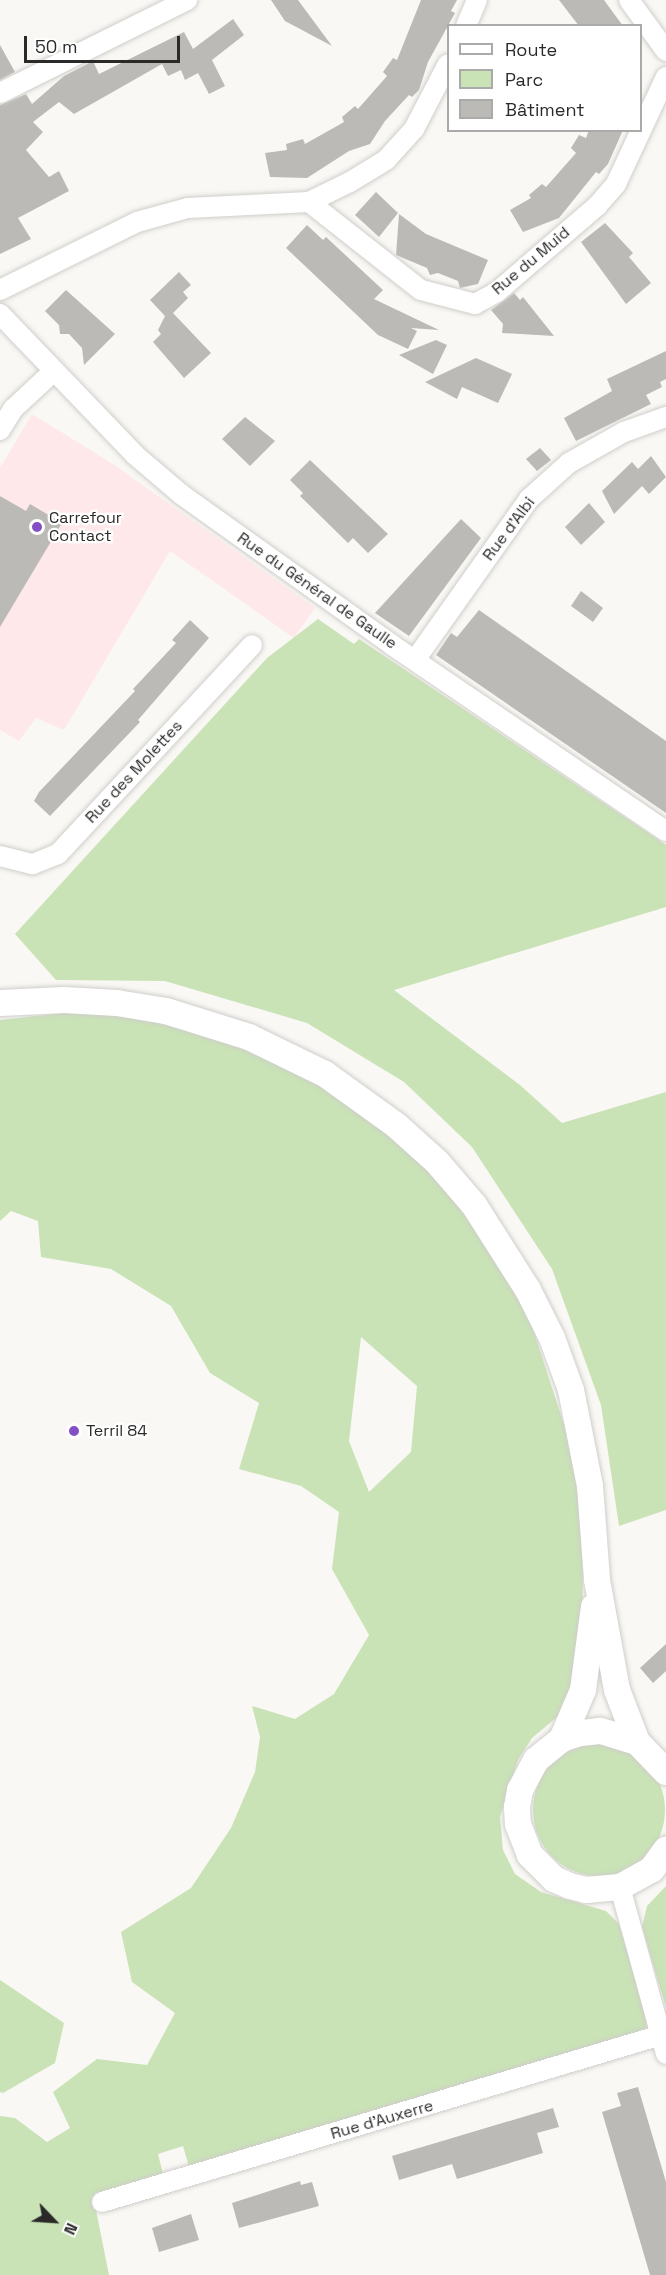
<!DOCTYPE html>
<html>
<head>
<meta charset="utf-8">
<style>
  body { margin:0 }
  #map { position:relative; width:666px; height:2275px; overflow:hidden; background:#faf8f5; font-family:"Space Grotesk",sans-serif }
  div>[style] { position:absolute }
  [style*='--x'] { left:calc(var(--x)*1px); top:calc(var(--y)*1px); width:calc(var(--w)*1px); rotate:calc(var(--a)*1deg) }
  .commercial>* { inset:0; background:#fee8e9 }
  .green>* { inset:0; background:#c9e3b6 }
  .round { border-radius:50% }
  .building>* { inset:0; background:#bcbab7 }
  .roads { filter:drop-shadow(0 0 2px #cfceca) drop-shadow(0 0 2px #cfceca) }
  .minor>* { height:20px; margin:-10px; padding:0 10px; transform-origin:10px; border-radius:10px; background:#fff }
  .major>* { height:26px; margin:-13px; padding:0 13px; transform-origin:13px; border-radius:13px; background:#fff }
  .dots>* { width:16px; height:16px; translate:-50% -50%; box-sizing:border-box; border:3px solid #fff; border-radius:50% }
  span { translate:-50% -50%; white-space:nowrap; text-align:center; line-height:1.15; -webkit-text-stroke:4.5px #fff; paint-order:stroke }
  .street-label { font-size:16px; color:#2a2a29 }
  .poi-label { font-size:16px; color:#2a2a29 }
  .left { translate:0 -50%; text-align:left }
  .legend { position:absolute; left:447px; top:24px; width:195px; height:108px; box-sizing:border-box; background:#fff; border:2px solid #aaaaa9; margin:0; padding:8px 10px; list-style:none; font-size:18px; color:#2a2a29 }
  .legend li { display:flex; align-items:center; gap:12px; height:30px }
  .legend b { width:30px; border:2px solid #aaaaa9 }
  .north { position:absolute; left:24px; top:2191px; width:60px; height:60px; -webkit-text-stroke:4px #fff; paint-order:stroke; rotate:115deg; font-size:16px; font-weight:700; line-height:24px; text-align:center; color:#2a2a29 }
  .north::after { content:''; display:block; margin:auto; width:21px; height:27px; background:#2a2a29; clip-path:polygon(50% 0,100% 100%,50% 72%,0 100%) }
  .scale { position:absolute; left:24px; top:36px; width:156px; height:27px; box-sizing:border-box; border:3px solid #2a2a29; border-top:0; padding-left:8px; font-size:18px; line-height:21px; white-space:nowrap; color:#2a2a29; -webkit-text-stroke:4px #fff; paint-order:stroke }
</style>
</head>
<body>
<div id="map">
  <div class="commercial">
    <i style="clip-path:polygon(32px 414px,113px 464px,315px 608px,294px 638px,170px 551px,64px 730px,36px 718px,19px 741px,0 730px,0 468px)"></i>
  </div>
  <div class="green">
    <i style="clip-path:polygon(318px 619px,354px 644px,359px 639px,666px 845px,666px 907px,394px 990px,520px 1085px,562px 1123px,666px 1092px,666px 1510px,619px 1526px,601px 1405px,552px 1269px,472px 1147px,404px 1082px,307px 1023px,165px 981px,56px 980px,15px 934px,267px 658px)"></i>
    <i style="clip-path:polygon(evenodd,64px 1013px,115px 1014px,203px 1033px,263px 1056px,318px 1084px,357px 1108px,409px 1151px,460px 1206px,499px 1261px,531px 1323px,568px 1437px,578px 1482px,583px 1573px,582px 1630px,569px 1707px,532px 1738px,518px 1760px,500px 1817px,503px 1850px,515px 1874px,541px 1892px,606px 1911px,619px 1924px,645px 2010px,647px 2030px,190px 2170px,183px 2146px,158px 2154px,164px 2178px,94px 2200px,109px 2275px,0 2275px,0 2116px,15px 2118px,47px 2142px,70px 2128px,53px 2092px,97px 2059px,147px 2065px,175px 2013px,132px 1982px,121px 1932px,191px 1888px,231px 1828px,255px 1772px,260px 1737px,252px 1706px,295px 1719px,334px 1694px,369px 1635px,332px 1569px,339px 1512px,301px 1486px,239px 1469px,259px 1403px,210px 1373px,171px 1306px,111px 1269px,41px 1257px,38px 1221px,11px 1211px,0 1221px,0 1020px,64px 1013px,361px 1337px,417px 1386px,411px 1452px,369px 1492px,349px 1441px,361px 1337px)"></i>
    <i class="round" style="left:533px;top:1744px;width:132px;height:132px"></i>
    <i style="clip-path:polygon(666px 1886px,666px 2007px,642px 1927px,647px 1906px)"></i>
    <i style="clip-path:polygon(0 1980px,64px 2023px,55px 2063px,3px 2093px,0 2092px)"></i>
  </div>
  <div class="building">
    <i style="clip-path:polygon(271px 0,298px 0,332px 46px,285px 21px)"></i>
    <i style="clip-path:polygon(421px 0,457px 0,451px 11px,455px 13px,428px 62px,419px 90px,412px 97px,409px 95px,385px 121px,370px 144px,349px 151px,307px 178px,270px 177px,265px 153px,287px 150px,286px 144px,303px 139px,305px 144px,344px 122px,342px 117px,355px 106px,358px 109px,387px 76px,383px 72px,393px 58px,397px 60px)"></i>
    <i style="clip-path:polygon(559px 0,604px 0,623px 26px,579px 26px)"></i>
    <i style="clip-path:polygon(233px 19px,244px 35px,212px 60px,225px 86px,209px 94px,198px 73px,185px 80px,181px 70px,168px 76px,162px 64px,74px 114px,59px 102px,33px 122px,43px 132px,26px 150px,49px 177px,59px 171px,69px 191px,18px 218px,31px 239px,0 254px,0 105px,26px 94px,32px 104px,64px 76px,93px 61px,99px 74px,184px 32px,193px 49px)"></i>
    <i style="clip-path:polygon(0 45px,15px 72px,0 80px)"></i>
    <i style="clip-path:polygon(589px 130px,623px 130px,608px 164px,599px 174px,596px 172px,559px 218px,523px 232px,510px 210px,531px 198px,529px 195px,542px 184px,546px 187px,576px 153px,571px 148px,579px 135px,586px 138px)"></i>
    <i style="clip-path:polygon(376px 192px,398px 213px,379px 237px,355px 215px)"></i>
    <i style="clip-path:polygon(399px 214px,426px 234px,488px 260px,478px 284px,460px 288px,458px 281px,438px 273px,430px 275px,427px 268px,396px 255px)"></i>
    <i style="clip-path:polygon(605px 223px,633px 253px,629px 257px,651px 283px,626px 304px,581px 242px)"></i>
    <i style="clip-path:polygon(307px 225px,323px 240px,326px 237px,383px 290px,374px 299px,439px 330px,411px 328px,417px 331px,408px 349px,378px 335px,286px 248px)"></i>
    <i style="clip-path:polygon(179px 272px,191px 285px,183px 292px,188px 298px,173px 313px,211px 353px,184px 378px,153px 342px,161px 334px,158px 330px,165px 316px,150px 300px)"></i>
    <i style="clip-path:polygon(66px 290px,115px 334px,84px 365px,82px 348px,69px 334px,60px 334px,59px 325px,45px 311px)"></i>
    <i style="clip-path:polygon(514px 293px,520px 300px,523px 297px,554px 336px,502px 333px,503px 324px,491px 310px)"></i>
    <i style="clip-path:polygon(436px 340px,447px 345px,433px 374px,399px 355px)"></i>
    <i style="clip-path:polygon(666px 351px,666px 379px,660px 382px,662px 387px,646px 395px,651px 404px,576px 441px,564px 418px,612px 391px,607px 379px)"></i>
    <i style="clip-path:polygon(476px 358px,512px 374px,498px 403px,462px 387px,457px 399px,425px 382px)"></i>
    <i style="clip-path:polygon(245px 417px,275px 441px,250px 466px,222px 439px)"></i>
    <i style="clip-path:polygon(540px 448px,551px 460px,537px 471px,526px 459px)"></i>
    <i style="clip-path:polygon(651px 456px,666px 477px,649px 494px,642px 486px,614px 514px,602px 491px,632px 462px,638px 469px)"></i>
    <i style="clip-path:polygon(310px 460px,388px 534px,368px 553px,353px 538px,348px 543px,300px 496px,303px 493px,290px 480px)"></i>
    <i style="clip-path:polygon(0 496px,26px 511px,30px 504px,62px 523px,0 627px)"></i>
    <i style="clip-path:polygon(589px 503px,605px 522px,581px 545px,565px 527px)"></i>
    <i style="clip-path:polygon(461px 519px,481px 538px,409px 636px,375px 613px)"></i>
    <i style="clip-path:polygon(581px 591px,603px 608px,593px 622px,571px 606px)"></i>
    <i style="clip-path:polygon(479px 610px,666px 741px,666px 813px,436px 655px,451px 633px,457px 637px)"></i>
    <i style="clip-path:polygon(190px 620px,209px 638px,138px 720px,140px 722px,50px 816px,34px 801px,39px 792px,135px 691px,133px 689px,176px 643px,172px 640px)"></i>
    <i style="clip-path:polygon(666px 1644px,666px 1671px,653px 1683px,640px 1668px)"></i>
    <i style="clip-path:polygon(638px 2087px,666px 2182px,666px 2275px,650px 2275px,602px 2112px,621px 2106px,617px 2093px)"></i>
    <i style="clip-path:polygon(553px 2108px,559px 2127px,537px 2133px,543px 2153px,457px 2179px,452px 2164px,399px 2180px,392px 2156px)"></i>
    <i style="clip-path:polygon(300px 2181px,301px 2185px,312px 2182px,319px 2206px,239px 2228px,232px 2203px)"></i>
    <i style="clip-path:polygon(191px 2214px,199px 2240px,159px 2252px,152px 2228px)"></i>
  </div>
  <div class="roads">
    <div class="minor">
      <i style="--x:629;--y:0;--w:63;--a:54"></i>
      <i style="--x:466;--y:26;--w:28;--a:-67"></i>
      <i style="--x:0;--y:93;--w:209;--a:-26.4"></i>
      <i style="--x:309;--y:202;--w:142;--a:38.2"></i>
      <i style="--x:421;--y:290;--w:56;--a:14.5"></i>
      <i style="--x:475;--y:304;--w:25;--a:-29"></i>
      <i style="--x:497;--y:292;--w:132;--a:-40.7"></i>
      <i style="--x:597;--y:206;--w:29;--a:-49"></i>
      <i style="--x:616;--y:184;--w:118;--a:-65"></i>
      <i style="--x:0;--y:290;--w:153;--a:-26.4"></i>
      <i style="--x:137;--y:222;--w:53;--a:-15.4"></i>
      <i style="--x:188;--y:208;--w:121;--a:-2.8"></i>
      <i style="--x:309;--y:202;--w:46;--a:-26"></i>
      <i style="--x:350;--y:182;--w:42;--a:-31.4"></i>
      <i style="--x:386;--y:160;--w:42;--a:-47.9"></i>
      <i style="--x:414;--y:129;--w:73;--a:-62.4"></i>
      <i style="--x:0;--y:314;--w:195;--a:46.2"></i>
      <i style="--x:135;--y:455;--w:62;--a:40.4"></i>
      <i style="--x:182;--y:495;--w:258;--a:35.5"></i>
      <i style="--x:392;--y:645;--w:331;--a:34.2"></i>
      <i style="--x:0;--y:430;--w:25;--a:-58"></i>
      <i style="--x:13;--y:409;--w:56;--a:-42.8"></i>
      <i style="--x:415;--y:660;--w:197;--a:-54.7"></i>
      <i style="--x:529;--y:499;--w:54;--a:-42"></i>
      <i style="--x:569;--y:463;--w:63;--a:-29.4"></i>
      <i style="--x:624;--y:432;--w:45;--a:-19.7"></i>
      <i style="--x:0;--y:856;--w:34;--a:14"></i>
      <i style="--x:33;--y:864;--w:27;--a:-22"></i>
      <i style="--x:58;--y:854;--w:285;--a:-47.1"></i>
      <i style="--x:620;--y:1887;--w:173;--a:74.6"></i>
      <i style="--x:102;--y:2202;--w:583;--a:-16.63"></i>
    </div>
    <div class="major">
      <i style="--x:0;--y:1003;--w:64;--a:-2.7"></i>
      <i style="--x:64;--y:1000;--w:53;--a:3.2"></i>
      <i style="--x:117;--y:1003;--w:50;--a:9.3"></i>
      <i style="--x:166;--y:1011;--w:87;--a:17.4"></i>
      <i style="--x:249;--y:1037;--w:85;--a:26"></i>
      <i style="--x:325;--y:1074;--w:89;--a:35.8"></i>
      <i style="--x:397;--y:1126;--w:54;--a:42"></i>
      <i style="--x:437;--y:1162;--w:57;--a:49.3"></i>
      <i style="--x:474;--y:1205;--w:101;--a:57.6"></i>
      <i style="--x:528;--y:1290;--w:54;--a:63.4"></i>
      <i style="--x:552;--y:1338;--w:55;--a:69.9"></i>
      <i style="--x:571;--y:1390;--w:98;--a:78.8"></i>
      <i style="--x:590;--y:1486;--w:94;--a:85.7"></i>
      <i style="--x:597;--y:1580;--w:112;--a:79.7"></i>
      <i style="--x:617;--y:1690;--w:56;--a:69"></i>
      <i style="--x:562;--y:1739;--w:53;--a:-66.8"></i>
      <i style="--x:583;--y:1690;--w:84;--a:-82.5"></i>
      <i style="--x:666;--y:1772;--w:42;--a:-134"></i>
      <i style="--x:637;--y:1742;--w:39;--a:-163"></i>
      <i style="--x:600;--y:1731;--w:20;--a:174"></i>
      <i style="--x:580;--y:1733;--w:19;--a:162"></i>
      <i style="--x:562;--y:1739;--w:33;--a:141"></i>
      <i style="--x:536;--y:1760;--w:34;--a:118"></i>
      <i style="--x:520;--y:1790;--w:17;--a:100"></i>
      <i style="--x:517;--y:1807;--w:17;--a:87"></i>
      <i style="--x:518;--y:1824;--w:33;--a:69"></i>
      <i style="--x:530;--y:1855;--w:34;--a:45"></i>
      <i style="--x:554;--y:1879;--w:17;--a:24"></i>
      <i style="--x:570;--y:1886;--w:16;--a:14"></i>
      <i style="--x:586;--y:1890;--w:34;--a:-5"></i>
      <i style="--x:620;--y:1887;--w:37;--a:-29"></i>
      <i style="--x:652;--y:1869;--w:24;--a:-54"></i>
    </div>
  </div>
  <div class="dots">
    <i style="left:37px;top:527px;background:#844ec5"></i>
    <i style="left:74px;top:1431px;background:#844ec5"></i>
  </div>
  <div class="street-label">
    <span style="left:531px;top:261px;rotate:-40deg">Rue du Muid</span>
    <span style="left:509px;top:529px;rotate:-53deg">Rue d'Albi</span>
    <span style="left:317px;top:591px;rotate:35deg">Rue du Général de Gaulle</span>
    <span style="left:134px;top:772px;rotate:-47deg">Rue des Molettes</span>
    <span style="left:382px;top:2120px;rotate:-16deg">Rue d'Auxerre</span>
  </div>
  <div class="poi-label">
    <span class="left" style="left:49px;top:527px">Carrefour<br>Contact</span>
    <span class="left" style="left:86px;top:1431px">Terril 84</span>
  </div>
  <ul class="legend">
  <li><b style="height:8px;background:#fff"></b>Route</li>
  <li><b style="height:16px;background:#c9e3b6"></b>Parc</li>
  <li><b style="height:16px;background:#bcbab7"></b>Bâtiment</li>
  </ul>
  <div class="north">N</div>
  <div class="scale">50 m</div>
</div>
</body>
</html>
